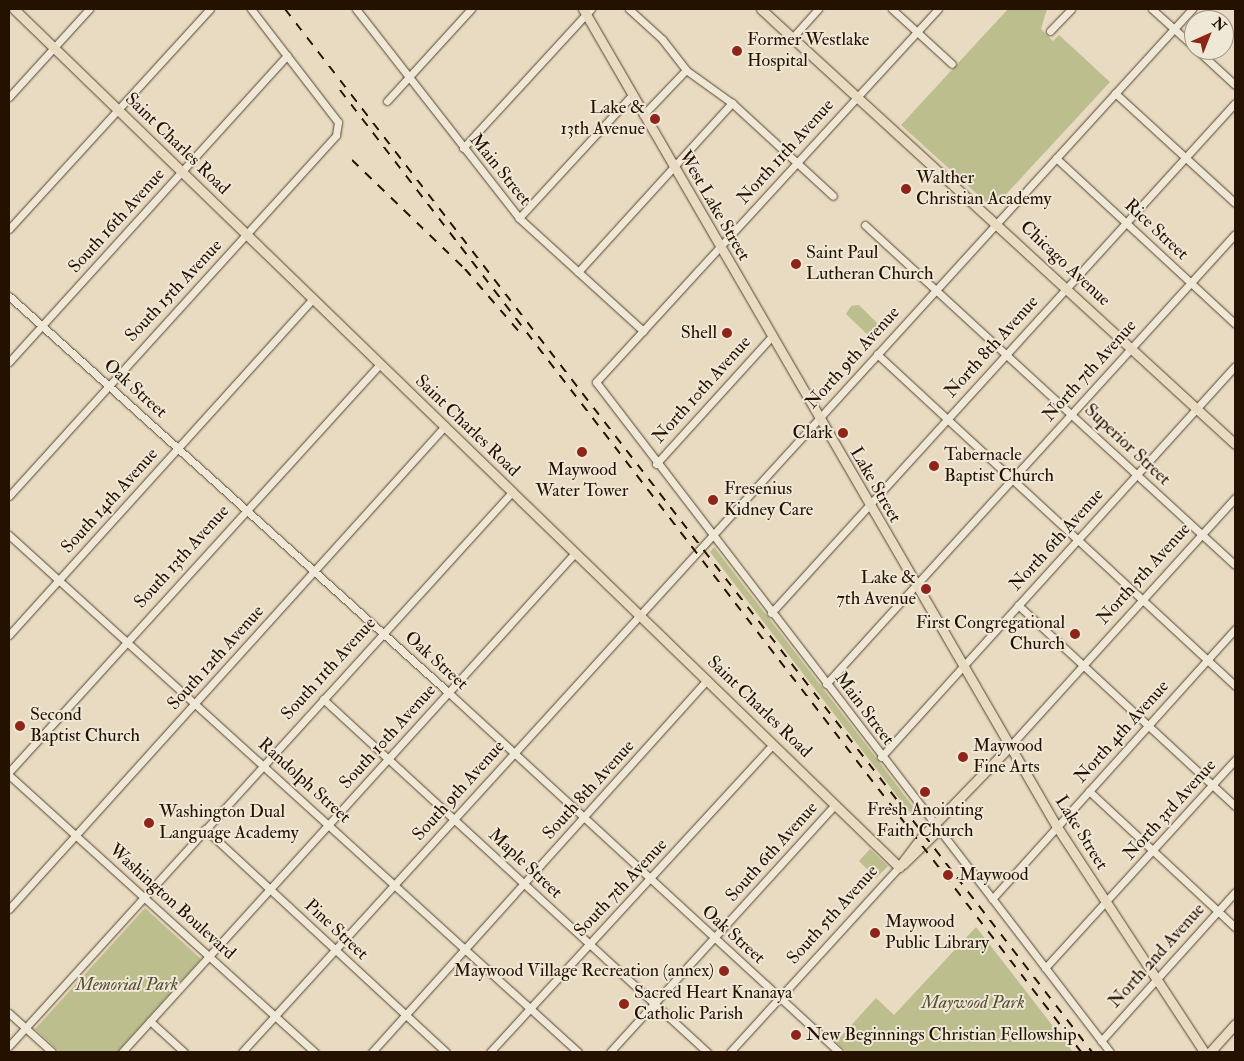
<!DOCTYPE html>
<html>
<head>
<meta charset="utf-8">
<style>
  body { margin:0 }
  #map { position:relative; width:1244px; height:1061px; overflow:hidden; background:#e8dbc1; font-family:"IM FELL Double Pica",serif }
  div>[style] { position:absolute }
  [style*='--x'] { left:calc(var(--x)*1px); top:calc(var(--y)*1px); width:calc(var(--w)*1px); rotate:calc(var(--a)*1deg) }
  .green>* { inset:0; background:#bcbe8e }
  .roads { filter:drop-shadow(0 0 1px #554430) drop-shadow(0 0 1px #554430) }
  .minor>* { height:7px; margin:-3.5px; padding:0 3.5px; transform-origin:3.5px; border-radius:3.5px; background:#f0e8d7 }
  .major>* { height:9px; margin:-4.5px; padding:0 4.5px; transform-origin:4.5px; border-radius:4.5px; background:#e8dbc1 }
  .rail>* { height:2px; margin-top:-1px; transform-origin:0; background:repeating-linear-gradient(90deg,#241100 0 9px,transparent 0 18px) }
  .dots>* { width:14px; height:14px; translate:-50% -50%; box-sizing:border-box; border:2px solid #f0e8d7; border-radius:50% }
  span { translate:-50% -50%; white-space:nowrap; text-align:center; line-height:1.15; -webkit-text-stroke:4px #f0e8d7; paint-order:stroke }
  .poi-label { font-size:18px; color:#241100 }
  .left { translate:0 -50%; text-align:left }
  .right { translate:-100% -50%; text-align:right }
  .street-label { font-size:18px; color:#241100 }
  .park-label { font-size:18px; color:#594e32; font-style:italic }
  .frame { position:absolute; inset:0; border:10px solid #241100; pointer-events:none }
  .north { position:absolute; left:1184px; top:10px; width:50px; height:50px; box-sizing:border-box; background:#f0e8d7; border:1px solid #9e9281; border-radius:50%; rotate:44deg; font-size:14px; font-weight:700; line-height:20px; text-align:center; color:#241100 }
  .north::after { content:''; display:block; margin:auto; width:18px; height:22px; background:#8f2418; clip-path:polygon(50% 0,100% 100%,50% 72%,0 100%) }
</style>
</head>
<body>
<div id="map">
  <div class="green">
    <i style="clip-path:polygon(1008px 9px,1047px 9px,1041px 29px,1053px 41px,1059px 35px,1110px 82px,997px 204px,988px 204px,901px 125px)"></i>
    <i style="clip-path:polygon(859px 305px,884px 330px,874px 341px,846px 314px,851px 306px)"></i>
    <i style="clip-path:polygon(714px 547px,871px 751px,917px 812px,911px 814px,788px 654px,710px 552px)"></i>
    <i style="clip-path:polygon(870px 849px,888px 866px,876px 878px,859px 861px)"></i>
    <i style="clip-path:polygon(145px 908px,201px 959px,117px 1052px,60px 1052px,35px 1029px)"></i>
    <i style="clip-path:polygon(976px 927px,1073px 1052px,847px 1052px,836px 1042px,876px 998px,894px 1015px)"></i>
  </div>
  <div class="roads">
    <div class="minor">
      <i style="--x:356;--y:9;--w:265;--a:52"></i>
      <i style="--x:519;--y:218;--w:168;--a:42.3"></i>
      <i style="--x:629;--y:9;--w:45;--a:42.3"></i>
      <i style="--x:662;--y:39;--w:39;--a:52"></i>
      <i style="--x:686;--y:70;--w:57;--a:35.7"></i>
      <i style="--x:732;--y:103;--w:137;--a:42.6"></i>
      <i style="--x:892;--y:9;--w:81;--a:42.5"></i>
      <i style="--x:938;--y:9;--w:506;--a:132.52"></i>
      <i style="--x:596;--y:382;--w:844;--a:52.51"></i>
      <i style="--x:1152;--y:9;--w:57;--a:42.1"></i>
      <i style="--x:1050;--y:31;--w:30;--a:-46"></i>
      <i style="--x:792;--y:38;--w:39;--a:-48"></i>
      <i style="--x:1197;--y:50;--w:52;--a:42.6"></i>
      <i style="--x:1115;--y:93;--w:163;--a:42.5"></i>
      <i style="--x:9;--y:97;--w:119;--a:-47.7"></i>
      <i style="--x:387;--y:101;--w:125;--a:-47.6"></i>
      <i style="--x:643;--y:115;--w:62;--a:-46.3"></i>
      <i style="--x:463;--y:148;--w:189;--a:-47.4"></i>
      <i style="--x:1056;--y:158;--w:244;--a:42.8"></i>
      <i style="--x:519;--y:218;--w:167;--a:-47.4"></i>
      <i style="--x:865;--y:225;--w:502;--a:42.58"></i>
      <i style="--x:9;--y:229;--w:298;--a:-47.6"></i>
      <i style="--x:578;--y:272;--w:229;--a:-47.7"></i>
      <i style="--x:9;--y:296;--w:593;--a:42.06"></i>
      <i style="--x:449;--y:693;--w:530;--a:42.63"></i>
      <i style="--x:877;--y:354;--w:488;--a:42.8"></i>
      <i style="--x:9;--y:362;--w:414;--a:-47.8"></i>
      <i style="--x:656;--y:464;--w:171;--a:-47.8"></i>
      <i style="--x:9;--y:496;--w:487;--a:-47.8"></i>
      <i style="--x:336;--y:135;--w:13;--a:-81"></i>
      <i style="--x:338;--y:122;--w:143;--a:-127.6"></i>
      <i style="--x:9;--y:535;--w:769;--a:42.26"></i>
      <i style="--x:1018;--y:605;--w:296;--a:42.8"></i>
      <i style="--x:771;--y:613;--w:689;--a:-47.7"></i>
      <i style="--x:9;--y:635;--w:454;--a:-47.9"></i>
      <i style="--x:826;--y:684;--w:608;--a:-47.73"></i>
      <i style="--x:323;--y:699;--w:522;--a:42.59"></i>
      <i style="--x:1010;--y:746;--w:335;--a:-47.8"></i>
      <i style="--x:881;--y:757;--w:527;--a:-47.84"></i>
      <i style="--x:9;--y:772;--w:551;--a:-47.72"></i>
      <i style="--x:9;--y:775;--w:413;--a:42.2"></i>
      <i style="--x:1089;--y:791;--w:200;--a:43"></i>
      <i style="--x:205;--y:829;--w:328;--a:42.8"></i>
      <i style="--x:992;--y:899;--w:363;--a:-48"></i>
      <i style="--x:9;--y:909;--w:651;--a:-47.93"></i>
      <i style="--x:1045;--y:968;--w:282;--a:-47.6"></i>
      <i style="--x:9;--y:1013;--w:58;--a:42.2"></i>
      <i style="--x:150;--y:1021;--w:46;--a:42.4"></i>
      <i style="--x:1101;--y:1041;--w:200;--a:-48"></i>
      <i style="--x:9;--y:1046;--w:748;--a:-47.76"></i>
      <i style="--x:122;--y:1052;--w:674;--a:-47.77"></i>
      <i style="--x:242;--y:1052;--w:1411;--a:-47.67"></i>
      <i style="--x:372;--y:1052;--w:501;--a:-48"></i>
      <i style="--x:490;--y:1052;--w:418;--a:-47.4"></i>
      <i style="--x:610;--y:1052;--w:334;--a:-47.7"></i>
      <i style="--x:730;--y:1052;--w:251;--a:-47.6"></i>
    </div>
    <div class="major">
      <i style="--x:14;--y:9;--w:1233;--a:44.11"></i>
      <i style="--x:583;--y:9;--w:945;--a:59.91"></i>
      <i style="--x:1057;--y:827;--w:269;--a:56.8"></i>
      <i style="--x:761;--y:9;--w:643;--a:42.54"></i>
      <i style="--x:903;--y:864;--w:43;--a:-44.1"></i>
      <i style="--x:934;--y:834;--w:8;--a:-76"></i>
      <i style="--x:899;--y:867;--w:34;--a:-53"></i>
      <i style="--x:919;--y:840;--w:131;--a:-45.9"></i>
      <i style="--x:1210;--y:1052;--w:38;--a:-48"></i>
    </div>
  </div>
  <div class="rail">
    <i style="--x:285;--y:9;--w:1319;--a:52.27"></i>
    <i style="--x:340;--y:90;--w:1214;--a:52.39"></i>
    <i style="--x:352;--y:160;--w:157;--a:44"></i>
    <i style="--x:465;--y:269;--w:87;--a:49.2"></i>
  </div>
  <div class="dots">
    <i style="left:737px;top:51px;background:#8f2418"></i>
    <i style="left:655px;top:119px;background:#8f2418"></i>
    <i style="left:906px;top:189px;background:#8f2418"></i>
    <i style="left:796px;top:264px;background:#8f2418"></i>
    <i style="left:727px;top:333px;background:#8f2418"></i>
    <i style="left:843px;top:433px;background:#8f2418"></i>
    <i style="left:582px;top:452px;background:#8f2418"></i>
    <i style="left:934px;top:466px;background:#8f2418"></i>
    <i style="left:713px;top:500px;background:#8f2418"></i>
    <i style="left:926px;top:589px;background:#8f2418"></i>
    <i style="left:1075px;top:634px;background:#8f2418"></i>
    <i style="left:20px;top:726px;background:#8f2418"></i>
    <i style="left:963px;top:757px;background:#8f2418"></i>
    <i style="left:925px;top:792px;background:#8f2418"></i>
    <i style="left:149px;top:823px;background:#8f2418"></i>
    <i style="left:948px;top:875px;background:#8f2418"></i>
    <i style="left:875px;top:933px;background:#8f2418"></i>
    <i style="left:724px;top:971px;background:#8f2418"></i>
    <i style="left:624px;top:1004px;background:#8f2418"></i>
    <i style="left:796px;top:1035px;background:#8f2418"></i>
  </div>
  <div class="poi-label">
    <span class="left" style="left:747px;top:51px">Former Westlake<br>Hospital</span>
    <span class="right" style="left:645px;top:119px">Lake &amp;<br>13th Avenue</span>
    <span class="left" style="left:916px;top:189px">Walther<br>Christian Academy</span>
    <span class="left" style="left:806px;top:264px">Saint Paul<br>Lutheran Church</span>
    <span class="right" style="left:717px;top:333px">Shell</span>
    <span class="right" style="left:833px;top:433px">Clark</span>
    <span class="left" style="left:944px;top:466px">Tabernacle<br>Baptist Church</span>
    <span style="left:582px;top:481px">Maywood<br>Water Tower</span>
    <span class="left" style="left:724px;top:500px">Fresenius<br>Kidney Care</span>
    <span class="right" style="left:916px;top:589px">Lake &amp;<br>7th Avenue</span>
    <span class="right" style="left:1065px;top:634px">First Congregational<br>Church</span>
    <span class="left" style="left:30px;top:726px">Second<br>Baptist Church</span>
    <span class="left" style="left:973px;top:757px">Maywood<br>Fine Arts</span>
    <span style="left:925px;top:821px">Fresh Anointing<br>Faith Church</span>
    <span class="left" style="left:159px;top:823px">Washington Dual<br>Language Academy</span>
    <span class="left" style="left:959px;top:875px">Maywood</span>
    <span class="left" style="left:885px;top:933px">Maywood<br>Public Library</span>
    <span class="right" style="left:714px;top:971px">Maywood Village Recreation (annex)</span>
    <span class="left" style="left:634px;top:1004px">Sacred Heart Knanaya<br>Catholic Parish</span>
    <span class="left" style="left:806px;top:1035px">New Beginnings Christian Fellowship</span>
  </div>
  <div class="street-label">
    <span style="left:177px;top:144px;rotate:44deg">Saint Charles Road</span>
    <span style="left:786px;top:152px;rotate:-48deg">North 11th Avenue</span>
    <span style="left:500px;top:170px;rotate:51deg">Main Street</span>
    <span style="left:714px;top:206px;rotate:60deg">West Lake Street</span>
    <span style="left:117px;top:221px;rotate:-48deg">South 16th Avenue</span>
    <span style="left:1156px;top:230px;rotate:43deg">Rice Street</span>
    <span style="left:1065px;top:264px;rotate:43deg">Chicago Avenue</span>
    <span style="left:174px;top:291px;rotate:-47deg">South 15th Avenue</span>
    <span style="left:992px;top:347px;rotate:-48deg">North 8th Avenue</span>
    <span style="left:853px;top:358px;rotate:-48deg">North 9th Avenue</span>
    <span style="left:1090px;top:371px;rotate:-48deg">North 7th Avenue</span>
    <span style="left:135px;top:389px;rotate:42deg">Oak Street</span>
    <span style="left:702px;top:390px;rotate:-48deg">North 10th Avenue</span>
    <span style="left:467px;top:426px;rotate:44deg">Saint Charles Road</span>
    <span style="left:1127px;top:445px;rotate:43deg">Superior Street</span>
    <span style="left:875px;top:485px;rotate:60deg">Lake Street</span>
    <span style="left:110px;top:501px;rotate:-48deg">South 14th Avenue</span>
    <span style="left:1057px;top:540px;rotate:-48deg">North 6th Avenue</span>
    <span style="left:182px;top:557px;rotate:-48deg">South 13th Avenue</span>
    <span style="left:1144px;top:574px;rotate:-48deg">North 5th Avenue</span>
    <span style="left:216px;top:658px;rotate:-48deg">South 12th Avenue</span>
    <span style="left:436px;top:661px;rotate:42deg">Oak Street</span>
    <span style="left:329px;top:669px;rotate:-48deg">South 11th Avenue</span>
    <span style="left:759px;top:707px;rotate:44deg">Saint Charles Road</span>
    <span style="left:864px;top:709px;rotate:53deg">Main Street</span>
    <span style="left:1122px;top:732px;rotate:-48deg">North 4th Avenue</span>
    <span style="left:388px;top:737px;rotate:-48deg">South 10th Avenue</span>
    <span style="left:304px;top:781px;rotate:42deg">Randolph Street</span>
    <span style="left:589px;top:790px;rotate:-48deg">South 8th Avenue</span>
    <span style="left:459px;top:791px;rotate:-48deg">South 9th Avenue</span>
    <span style="left:1170px;top:810px;rotate:-48deg">North 3rd Avenue</span>
    <span style="left:1081px;top:833px;rotate:58deg">Lake Street</span>
    <span style="left:772px;top:852px;rotate:-48deg">South 6th Avenue</span>
    <span style="left:525px;top:864px;rotate:43deg">Maple Street</span>
    <span style="left:621px;top:888px;rotate:-47deg">South 7th Avenue</span>
    <span style="left:172px;top:902px;rotate:42deg">Washington Boulevard</span>
    <span style="left:833px;top:915px;rotate:-48deg">South 5th Avenue</span>
    <span style="left:336px;top:930px;rotate:43deg">Pine Street</span>
    <span style="left:733px;top:935px;rotate:42deg">Oak Street</span>
    <span style="left:1157px;top:956px;rotate:-48deg">North 2nd Avenue</span>
  </div>
  <div class="park-label">
    <span style="left:127px;top:985px">Memorial Park</span>
    <span style="left:973px;top:1003px">Maywood Park</span>
  </div>
  <div class="frame"></div>
  <div class="north">N</div>
</div>
</body>
</html>
